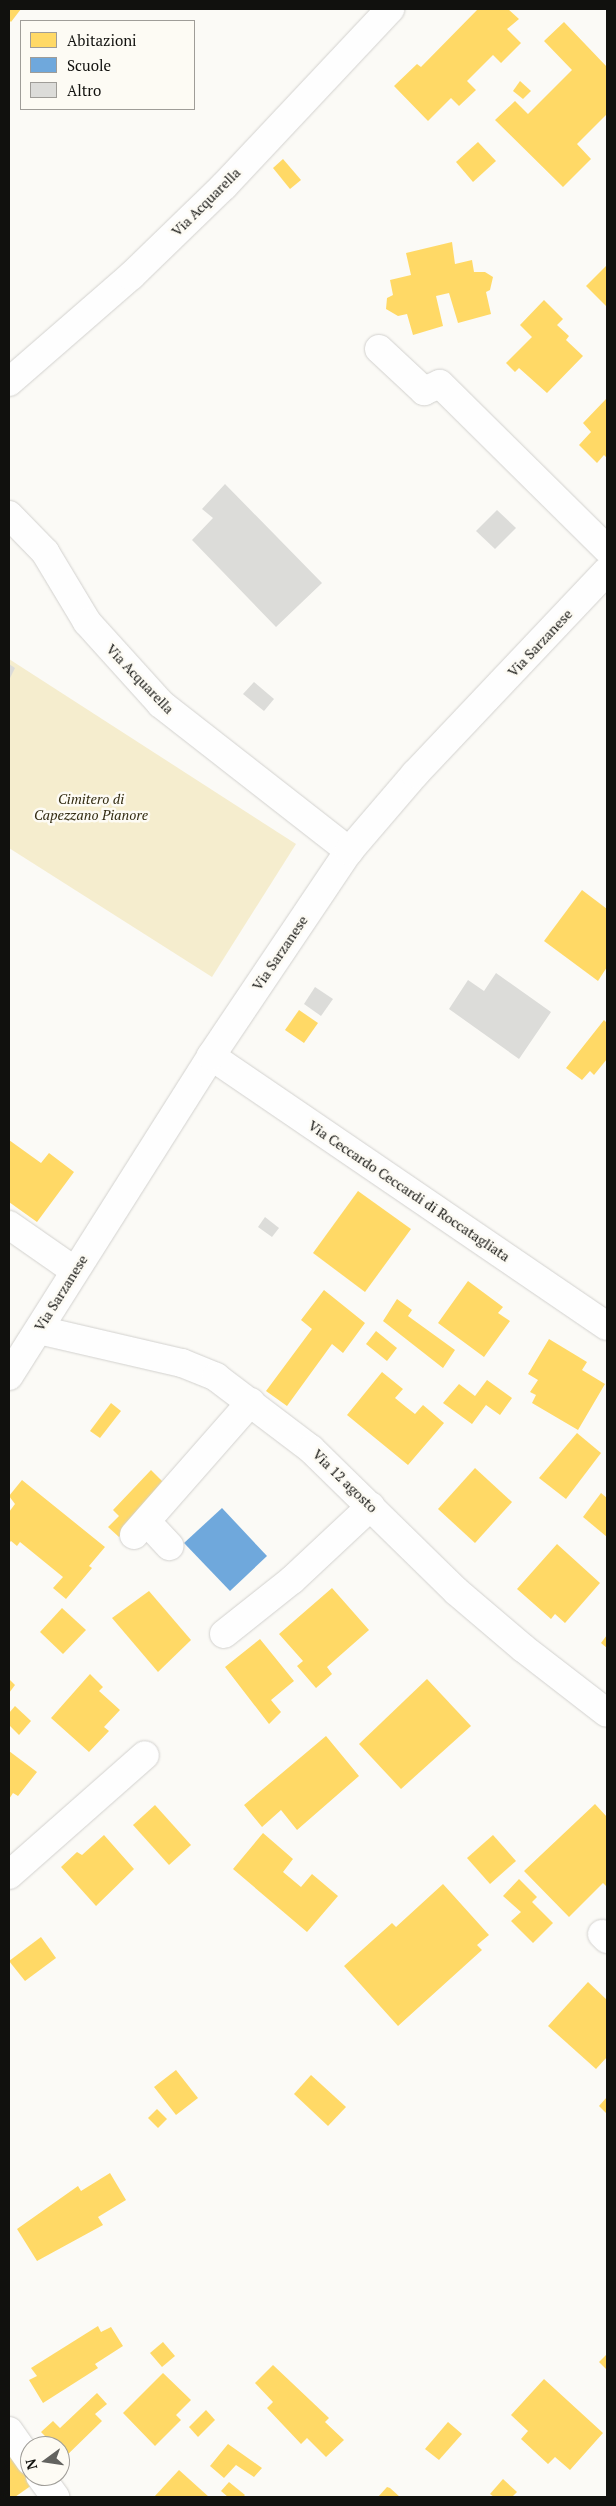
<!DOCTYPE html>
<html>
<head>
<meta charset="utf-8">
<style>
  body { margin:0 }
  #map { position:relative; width:616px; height:2506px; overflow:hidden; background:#fbfaf6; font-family:"PT Serif",serif }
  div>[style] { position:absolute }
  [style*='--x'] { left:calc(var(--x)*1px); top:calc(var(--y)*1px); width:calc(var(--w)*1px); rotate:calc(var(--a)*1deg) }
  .green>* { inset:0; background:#f5edce }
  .homes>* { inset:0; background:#ffd966 }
  .schools>* { inset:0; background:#6fa8dc }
  .building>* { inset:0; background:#dcdcd9 }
  .roads { filter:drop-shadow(0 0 1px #d2d1ce) drop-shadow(0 0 1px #d2d1ce) }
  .minor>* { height:28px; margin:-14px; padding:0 14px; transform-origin:14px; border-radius:14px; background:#fefefe }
  .major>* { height:28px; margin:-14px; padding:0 14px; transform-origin:14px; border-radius:14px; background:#fefefe }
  span { translate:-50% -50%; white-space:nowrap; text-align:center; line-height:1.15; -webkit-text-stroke:5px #fdfbf4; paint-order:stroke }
  .street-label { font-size:14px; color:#11110e }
  .park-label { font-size:14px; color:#322b11; font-style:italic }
  .frame { position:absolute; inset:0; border:10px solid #11110e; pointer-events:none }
  .legend { position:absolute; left:20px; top:20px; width:175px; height:90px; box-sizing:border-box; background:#fdfbf4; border:1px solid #9f9d98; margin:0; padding:6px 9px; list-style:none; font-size:15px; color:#11110e }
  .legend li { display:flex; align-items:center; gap:10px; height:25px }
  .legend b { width:25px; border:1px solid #9f9d98 }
  .north { position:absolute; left:20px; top:2436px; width:50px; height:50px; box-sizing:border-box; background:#fdfbf4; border:1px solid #9f9d98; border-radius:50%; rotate:256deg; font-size:14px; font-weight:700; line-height:20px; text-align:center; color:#11110e }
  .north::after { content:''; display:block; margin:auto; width:18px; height:22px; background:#63635f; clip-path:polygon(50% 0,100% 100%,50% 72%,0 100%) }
</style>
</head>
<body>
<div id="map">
  <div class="green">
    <i style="clip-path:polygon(9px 659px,296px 844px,212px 977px,9px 848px)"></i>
  </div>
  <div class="homes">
    <i style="clip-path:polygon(9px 9px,21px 9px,11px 22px,9px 20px)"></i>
    <i style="clip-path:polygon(478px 9px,508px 9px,519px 19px,507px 29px,521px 43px,501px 63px,493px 55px,467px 81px,476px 90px,459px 106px,451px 98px,428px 121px,394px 86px,417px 64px,421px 67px)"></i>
    <i style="clip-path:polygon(564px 22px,607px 67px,607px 114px,577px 144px,591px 159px,563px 187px,495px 120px,515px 101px,528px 114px,572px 70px,544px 41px)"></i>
    <i style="clip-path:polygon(520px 81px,531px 91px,523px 99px,513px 91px)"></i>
    <i style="clip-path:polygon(478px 142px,496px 161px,473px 182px,456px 162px)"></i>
    <i style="clip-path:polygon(283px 159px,301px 180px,290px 189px,273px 168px)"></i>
    <i style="clip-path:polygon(452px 242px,455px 264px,472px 260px,474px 272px,485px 272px,493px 277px,490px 290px,486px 292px,491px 314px,458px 323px,449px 293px,436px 296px,443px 326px,413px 335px,407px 314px,398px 316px,386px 309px,387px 298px,393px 295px,390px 280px,411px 275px,406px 253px)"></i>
    <i style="clip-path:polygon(607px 265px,607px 307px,586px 286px)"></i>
    <i style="clip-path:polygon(544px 300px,563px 319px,557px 325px,569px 336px,566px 340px,583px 356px,547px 393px,519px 368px,515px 372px,506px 363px,532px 337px,520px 325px)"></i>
    <i style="clip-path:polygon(607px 398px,607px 458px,604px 455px,597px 463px,579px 445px,591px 432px,583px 423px)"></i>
    <i style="clip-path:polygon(582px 890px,607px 909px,607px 967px,598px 981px,544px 941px)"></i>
    <i style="clip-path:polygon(299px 1010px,318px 1023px,304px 1043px,285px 1030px)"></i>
    <i style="clip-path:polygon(604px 1020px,607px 1023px,607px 1059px,594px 1075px,590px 1071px,582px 1080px,566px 1068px)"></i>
    <i style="clip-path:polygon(9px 1140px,41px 1163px,49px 1153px,74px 1172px,37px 1222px,9px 1202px)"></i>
    <i style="clip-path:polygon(358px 1191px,411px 1229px,365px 1292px,313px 1253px)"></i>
    <i style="clip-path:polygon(468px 1281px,503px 1307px,498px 1313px,510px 1321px,484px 1357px,438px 1323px)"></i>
    <i style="clip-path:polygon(324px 1290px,365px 1323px,343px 1353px,332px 1344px,287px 1406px,266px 1391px,312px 1329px,301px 1320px)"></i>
    <i style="clip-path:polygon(397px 1299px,412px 1310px,408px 1316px,455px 1350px,443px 1368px,383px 1321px)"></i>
    <i style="clip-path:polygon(376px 1331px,397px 1348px,387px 1361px,366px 1344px)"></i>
    <i style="clip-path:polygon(549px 1339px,587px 1362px,582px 1370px,605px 1384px,578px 1430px,532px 1403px,536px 1395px,530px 1392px,538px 1380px,528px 1374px)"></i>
    <i style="clip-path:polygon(382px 1372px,403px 1389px,395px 1398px,406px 1407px,415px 1414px,423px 1405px,444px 1423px,408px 1465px,347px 1415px)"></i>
    <i style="clip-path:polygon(487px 1380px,512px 1398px,500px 1415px,486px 1405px,472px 1424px,443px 1403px,459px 1384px,475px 1396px)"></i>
    <i style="clip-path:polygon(111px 1403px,121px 1411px,100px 1438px,90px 1431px)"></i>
    <i style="clip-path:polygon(577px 1433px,601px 1453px,566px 1499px,539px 1478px)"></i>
    <i style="clip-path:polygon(475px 1468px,512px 1502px,475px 1543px,438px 1509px)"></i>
    <i style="clip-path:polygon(151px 1470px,167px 1486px,119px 1537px,108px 1527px,119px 1516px,113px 1510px)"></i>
    <i style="clip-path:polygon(22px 1480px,105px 1547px,89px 1566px,92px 1568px,66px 1599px,53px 1588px,63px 1577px,20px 1542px,17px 1546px,11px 1541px,9px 1543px,9px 1512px,15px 1504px,9px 1496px)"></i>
    <i style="clip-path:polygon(601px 1493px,607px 1498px,607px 1537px,583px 1517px)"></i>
    <i style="clip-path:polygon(557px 1544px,600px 1583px,565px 1623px,555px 1614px,551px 1619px,517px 1589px)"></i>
    <i style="clip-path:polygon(332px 1588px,369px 1630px,327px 1667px,332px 1674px,316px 1688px,297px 1666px,303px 1661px,279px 1634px)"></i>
    <i style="clip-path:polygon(149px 1591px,191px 1640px,158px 1672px,112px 1618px)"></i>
    <i style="clip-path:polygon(62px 1608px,86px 1630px,63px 1654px,40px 1632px)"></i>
    <i style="clip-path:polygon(607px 1635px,607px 1648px,601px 1643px)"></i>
    <i style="clip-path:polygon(260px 1639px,294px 1681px,271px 1700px,281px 1712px,269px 1724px,225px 1667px)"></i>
    <i style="clip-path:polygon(90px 1674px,103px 1687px,99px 1691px,120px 1710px,104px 1727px,109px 1731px,89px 1752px,51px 1718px)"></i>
    <i style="clip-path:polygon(9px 1679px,15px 1685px,9px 1693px)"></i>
    <i style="clip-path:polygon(427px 1679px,471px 1726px,401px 1789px,359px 1744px)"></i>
    <i style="clip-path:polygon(15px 1706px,31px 1721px,19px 1735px,9px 1725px,9px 1713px)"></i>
    <i style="clip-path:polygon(326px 1736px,359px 1776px,297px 1830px,281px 1810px,262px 1827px,244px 1805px)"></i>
    <i style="clip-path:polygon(9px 1751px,37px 1772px,18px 1796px,13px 1793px,9px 1799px)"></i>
    <i style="clip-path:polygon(595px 1804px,607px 1817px,607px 1887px,603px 1883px,569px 1917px,524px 1871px)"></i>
    <i style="clip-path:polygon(155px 1805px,191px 1845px,169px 1865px,133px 1825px)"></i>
    <i style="clip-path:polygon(263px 1833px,293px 1859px,283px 1872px,301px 1887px,312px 1874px,338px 1896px,307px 1932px,233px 1869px)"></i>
    <i style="clip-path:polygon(104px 1835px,134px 1869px,96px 1906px,61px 1867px,77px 1852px,82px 1855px)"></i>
    <i style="clip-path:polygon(493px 1835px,516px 1861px,490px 1884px,467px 1858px)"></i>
    <i style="clip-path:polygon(519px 1879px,537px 1897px,532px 1902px,553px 1923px,533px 1943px,511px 1921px,521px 1912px,503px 1896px)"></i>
    <i style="clip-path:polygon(443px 1884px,489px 1935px,477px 1945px,482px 1950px,398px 2026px,344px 1966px,392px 1923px,396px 1927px)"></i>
    <i style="clip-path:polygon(41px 1937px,56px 1958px,25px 1981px,9px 1961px)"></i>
    <i style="clip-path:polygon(588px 1982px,607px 2000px,607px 2057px,596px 2069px,548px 2026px)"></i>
    <i style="clip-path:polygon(176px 2070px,198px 2098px,176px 2115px,154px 2087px)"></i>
    <i style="clip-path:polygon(311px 2075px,346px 2107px,328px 2126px,294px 2094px)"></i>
    <i style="clip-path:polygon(607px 2097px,607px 2114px,599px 2106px)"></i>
    <i style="clip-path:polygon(157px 2109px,167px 2119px,158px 2128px,148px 2118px)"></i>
    <i style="clip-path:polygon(110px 2173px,126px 2200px,98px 2217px,103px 2225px,37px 2261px,17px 2229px,78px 2186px,81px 2191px)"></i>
    <i style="clip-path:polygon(98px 2326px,101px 2332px,111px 2327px,123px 2346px,95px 2364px,98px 2368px,43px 2403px,29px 2380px,37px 2376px,31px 2368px)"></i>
    <i style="clip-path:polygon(163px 2342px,175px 2356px,162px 2367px,150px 2353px)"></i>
    <i style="clip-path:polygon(607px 2354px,607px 2370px,599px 2362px)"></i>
    <i style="clip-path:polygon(273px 2365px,329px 2418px,325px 2422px,344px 2440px,326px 2457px,307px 2438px,301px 2444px,267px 2408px,273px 2402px,255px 2383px)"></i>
    <i style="clip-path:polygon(163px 2373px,191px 2400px,176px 2415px,181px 2420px,155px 2446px,123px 2413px)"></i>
    <i style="clip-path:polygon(544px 2379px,603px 2433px,570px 2470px,555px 2457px,548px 2464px,521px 2439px,528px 2431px,511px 2415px)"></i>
    <i style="clip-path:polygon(97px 2393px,107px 2404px,95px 2414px,102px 2421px,60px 2462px,60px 2446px,41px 2446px,48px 2439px,41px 2432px,53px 2421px,60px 2428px)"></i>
    <i style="clip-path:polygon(206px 2410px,215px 2420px,198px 2437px,189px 2427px)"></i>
    <i style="clip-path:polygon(448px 2422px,462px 2434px,439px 2460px,425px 2449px)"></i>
    <i style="clip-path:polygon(228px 2444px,262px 2468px,254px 2477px,236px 2465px,224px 2478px,210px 2466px)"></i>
    <i style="clip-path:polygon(9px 2451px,32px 2485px,15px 2497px,9px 2497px)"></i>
    <i style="clip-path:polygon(179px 2470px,209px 2497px,154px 2497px)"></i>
    <i style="clip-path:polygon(503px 2479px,517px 2492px,512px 2497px,494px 2497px,490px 2494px)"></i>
    <i style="clip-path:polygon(229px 2482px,245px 2495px,243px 2497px,228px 2497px,221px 2491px)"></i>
    <i style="clip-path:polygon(387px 2487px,390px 2488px,400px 2497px,378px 2497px)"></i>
  </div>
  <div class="schools">
    <i style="clip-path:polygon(222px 1508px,267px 1556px,230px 1591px,184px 1543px)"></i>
  </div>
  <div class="building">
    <i style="clip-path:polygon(225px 484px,322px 583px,276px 627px,192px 540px,213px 518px,202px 509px)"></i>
    <i style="clip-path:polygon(497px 510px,516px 528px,495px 549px,476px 531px)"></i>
    <i style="clip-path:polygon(9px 664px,15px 668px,9px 680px)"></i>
    <i style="clip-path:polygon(254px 682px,274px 699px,264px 711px,243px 694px)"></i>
    <i style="clip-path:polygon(496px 973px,551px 1012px,519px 1059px,449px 1009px,468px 980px,484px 991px)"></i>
    <i style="clip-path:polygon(315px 987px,333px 999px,321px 1016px,304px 1004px)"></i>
    <i style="clip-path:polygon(265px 1217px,279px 1228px,272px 1237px,258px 1227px)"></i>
  </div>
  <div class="roads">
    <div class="minor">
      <i style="--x:379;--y:349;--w:62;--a:43"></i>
      <i style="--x:424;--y:391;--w:17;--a:-24"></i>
      <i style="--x:440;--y:384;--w:235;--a:44.7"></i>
      <i style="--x:9;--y:382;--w:162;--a:-41"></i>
      <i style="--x:131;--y:276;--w:129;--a:-44.1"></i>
      <i style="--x:224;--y:186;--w:243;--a:-46.8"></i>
      <i style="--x:9;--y:515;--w:52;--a:45.8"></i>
      <i style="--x:45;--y:552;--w:82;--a:59"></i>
      <i style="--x:87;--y:622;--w:110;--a:47.9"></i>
      <i style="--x:161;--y:704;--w:239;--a:38"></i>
      <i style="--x:211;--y:1056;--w:479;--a:34.3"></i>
      <i style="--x:9;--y:1225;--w:80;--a:34.9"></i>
      <i style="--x:39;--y:1330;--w:147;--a:13"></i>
      <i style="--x:182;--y:1363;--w:37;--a:22"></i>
      <i style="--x:216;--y:1377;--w:119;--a:37.2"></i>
      <i style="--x:311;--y:1449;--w:203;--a:44.4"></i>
      <i style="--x:456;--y:1591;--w:88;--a:40.4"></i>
      <i style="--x:523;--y:1648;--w:106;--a:37.7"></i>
      <i style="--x:147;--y:1522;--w:33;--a:47"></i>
      <i style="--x:134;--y:1535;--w:177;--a:-48.7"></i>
      <i style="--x:224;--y:1634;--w:87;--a:-38.5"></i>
      <i style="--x:292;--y:1580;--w:108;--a:-43.1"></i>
      <i style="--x:9;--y:1875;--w:181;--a:-41.4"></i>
      <i style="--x:602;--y:1934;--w:7;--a:45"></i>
      <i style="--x:9;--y:2431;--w:37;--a:55"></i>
      <i style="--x:40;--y:2476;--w:26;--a:54"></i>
    </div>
    <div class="major">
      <i style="--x:9;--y:1376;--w:378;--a:-57.7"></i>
      <i style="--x:211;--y:1056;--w:247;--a:-56.1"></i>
      <i style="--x:349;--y:851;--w:101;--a:-49.4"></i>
      <i style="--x:415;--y:774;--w:279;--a:-46.6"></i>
    </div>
  </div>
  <div class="street-label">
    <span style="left:206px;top:202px;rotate:-45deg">Via Acquarella</span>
    <span style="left:540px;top:643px;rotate:-47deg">Via Sarzanese</span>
    <span style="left:140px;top:679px;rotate:46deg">Via Acquarella</span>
    <span style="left:280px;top:953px;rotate:-56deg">Via Sarzanese</span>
    <span style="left:409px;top:1191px;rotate:34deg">Via Ceccardo Ceccardi di Roccatagliata</span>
    <span style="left:61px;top:1293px;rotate:-58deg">Via Sarzanese</span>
    <span style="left:345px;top:1481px;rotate:44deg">Via 12 agosto</span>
  </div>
  <div class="park-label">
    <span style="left:91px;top:807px">Cimitero di<br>Capezzano Pianore</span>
  </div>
  <div class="frame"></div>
  <ul class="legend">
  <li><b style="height:14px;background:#ffd966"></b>Abitazioni</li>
  <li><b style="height:14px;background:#6fa8dc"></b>Scuole</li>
  <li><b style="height:14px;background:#dcdcd9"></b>Altro</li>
  </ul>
  <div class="north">N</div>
</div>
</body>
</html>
